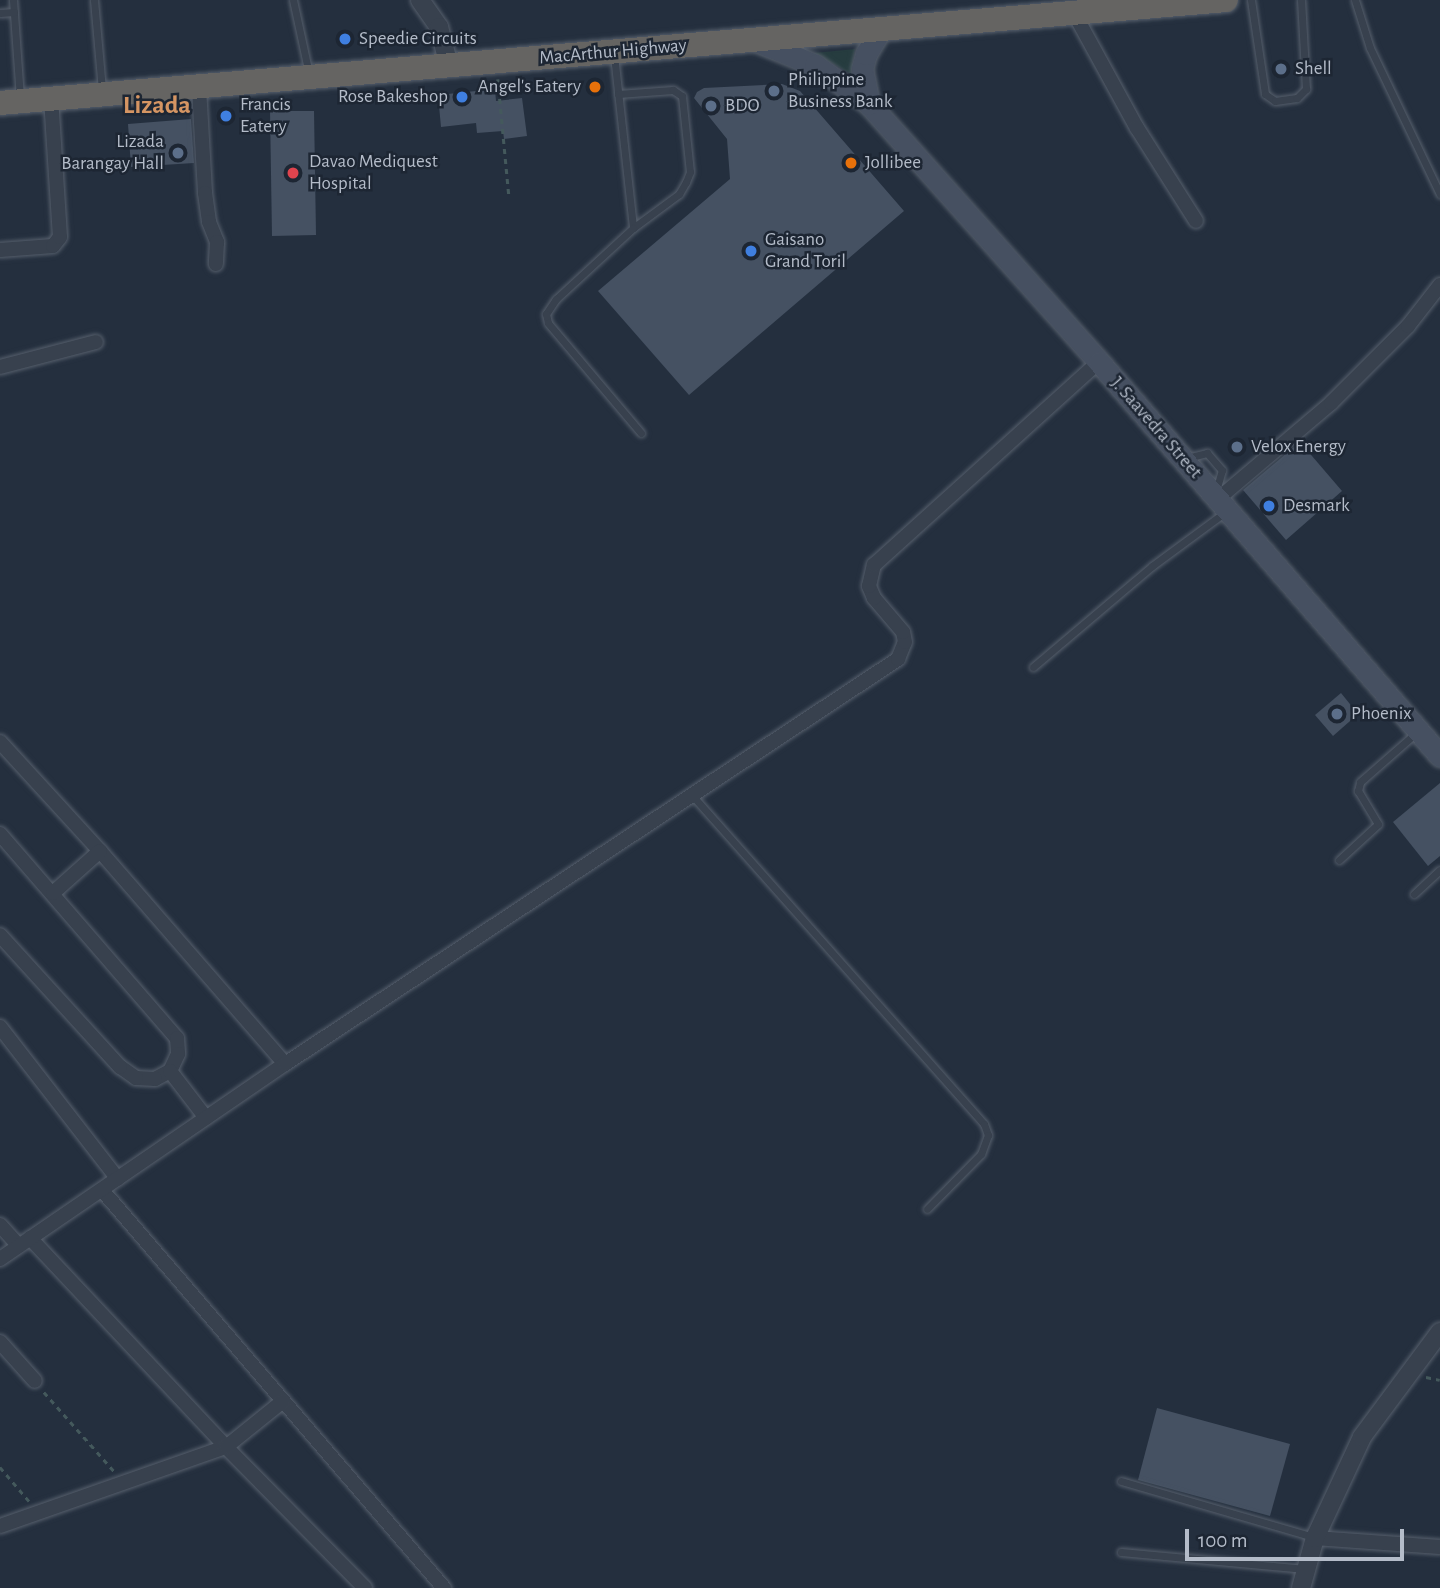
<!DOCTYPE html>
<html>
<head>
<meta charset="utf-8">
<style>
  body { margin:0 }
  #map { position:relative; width:1440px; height:1588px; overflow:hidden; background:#242f3e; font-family:"Alegreya Sans",sans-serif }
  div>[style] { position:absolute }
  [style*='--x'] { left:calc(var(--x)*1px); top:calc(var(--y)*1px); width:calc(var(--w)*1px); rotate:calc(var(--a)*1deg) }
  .green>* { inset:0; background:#263c3f }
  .building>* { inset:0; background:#455162 }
  .path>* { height:2.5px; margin-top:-1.25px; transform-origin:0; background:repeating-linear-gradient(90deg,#44595c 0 5px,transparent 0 10px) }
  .roads { filter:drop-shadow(0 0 2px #565f6c) drop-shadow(0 0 2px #565f6c) }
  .service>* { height:7px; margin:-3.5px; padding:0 3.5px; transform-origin:3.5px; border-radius:3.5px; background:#38414e }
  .minor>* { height:14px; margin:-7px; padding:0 7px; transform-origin:7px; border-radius:7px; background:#38414e }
  .tertiary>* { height:18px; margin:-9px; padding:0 9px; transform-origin:9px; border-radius:9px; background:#38414e }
  .secondary>* { height:21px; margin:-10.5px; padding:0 10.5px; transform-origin:10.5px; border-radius:10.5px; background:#465061 }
  .trunk>* { height:24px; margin:-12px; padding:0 12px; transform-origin:12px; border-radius:12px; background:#656462 }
  .dots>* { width:19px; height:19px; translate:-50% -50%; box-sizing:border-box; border:4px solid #1d2633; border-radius:50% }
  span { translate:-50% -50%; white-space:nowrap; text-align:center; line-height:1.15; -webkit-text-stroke:5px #1d2633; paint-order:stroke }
  .poi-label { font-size:19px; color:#b4bcc9 }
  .left { translate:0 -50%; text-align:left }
  .right { translate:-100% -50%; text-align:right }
  .street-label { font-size:19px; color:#b4bcc9 }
  .district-label { font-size:26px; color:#d59563; font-weight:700 }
  .scale { position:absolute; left:1185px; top:1529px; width:219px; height:32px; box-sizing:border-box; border:4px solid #b4bcc9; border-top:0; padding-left:9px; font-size:21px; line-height:24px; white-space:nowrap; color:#b4bcc9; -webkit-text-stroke:5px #1d2633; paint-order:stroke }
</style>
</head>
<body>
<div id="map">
  <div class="green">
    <i style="clip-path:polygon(855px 49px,851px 74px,814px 53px)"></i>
  </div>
  <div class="building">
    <i style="clip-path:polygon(782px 84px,800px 91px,904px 211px,689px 395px,598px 291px,730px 179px,727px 139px,694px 98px,697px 92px,704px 88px)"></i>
    <i style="clip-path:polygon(495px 89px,496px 101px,522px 98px,527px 136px,504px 139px,503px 131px,477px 133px,476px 123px,441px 127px,438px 95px)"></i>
    <i style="clip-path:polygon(270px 111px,314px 111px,316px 235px,272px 236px)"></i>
    <i style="clip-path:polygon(191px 119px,194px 163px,131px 167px,128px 124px)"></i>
    <i style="clip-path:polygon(1300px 442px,1342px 491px,1286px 540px,1243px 490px)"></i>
    <i style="clip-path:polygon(1341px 693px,1358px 714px,1333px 736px,1315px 715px)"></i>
    <i style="clip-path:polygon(1440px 783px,1440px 856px,1428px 866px,1393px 822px)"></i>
    <i style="clip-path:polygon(1157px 1408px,1290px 1444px,1270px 1516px,1138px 1480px)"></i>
  </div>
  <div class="path">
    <i style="--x:498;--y:79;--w:118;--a:84.6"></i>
    <i style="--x:1426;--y:1377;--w:14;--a:12"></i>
    <i style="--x:44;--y:1392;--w:106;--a:48.5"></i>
    <i style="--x:0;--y:1467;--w:45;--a:49.5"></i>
  </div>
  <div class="roads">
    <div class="service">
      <i style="--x:13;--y:0;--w:97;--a:85.9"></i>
      <i style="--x:94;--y:0;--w:90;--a:84.9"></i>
      <i style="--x:293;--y:0;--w:76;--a:77.8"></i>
      <i style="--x:1251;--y:0;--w:95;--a:81.5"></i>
      <i style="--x:1265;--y:94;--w:12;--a:35"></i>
      <i style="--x:1275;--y:101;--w:22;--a:-8"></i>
      <i style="--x:1297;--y:98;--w:13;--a:-45"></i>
      <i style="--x:1306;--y:89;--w:89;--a:-93.2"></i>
      <i style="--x:1355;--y:0;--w:50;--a:72.6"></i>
      <i style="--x:1370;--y:48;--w:162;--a:64.4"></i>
      <i style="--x:0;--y:13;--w:14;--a:-4"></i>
      <i style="--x:614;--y:55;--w:174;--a:83.7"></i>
      <i style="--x:618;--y:94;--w:55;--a:-4.2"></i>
      <i style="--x:673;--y:90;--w:11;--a:34"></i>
      <i style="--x:682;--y:96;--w:76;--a:84"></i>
      <i style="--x:690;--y:172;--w:11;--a:112"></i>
      <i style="--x:686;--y:182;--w:14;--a:120"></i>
      <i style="--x:679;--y:194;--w:57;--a:143.5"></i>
      <i style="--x:633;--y:228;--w:105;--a:137.3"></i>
      <i style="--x:556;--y:299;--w:18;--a:124"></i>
      <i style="--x:546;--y:314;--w:9;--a:77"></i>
      <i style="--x:548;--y:323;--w:144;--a:49.8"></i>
      <i style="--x:1187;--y:458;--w:21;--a:-14"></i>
      <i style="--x:1207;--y:453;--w:23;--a:49"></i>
      <i style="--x:1222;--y:470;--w:22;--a:106"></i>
      <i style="--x:1033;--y:667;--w:156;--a:-40.3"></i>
      <i style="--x:1152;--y:566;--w:89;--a:-36.4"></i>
      <i style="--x:691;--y:794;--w:441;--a:48.4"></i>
      <i style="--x:984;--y:1124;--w:12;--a:70"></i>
      <i style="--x:988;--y:1135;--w:20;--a:110"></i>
      <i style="--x:981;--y:1154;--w:77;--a:134.5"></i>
      <i style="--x:1339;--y:860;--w:53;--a:-42.7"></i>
      <i style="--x:1378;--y:824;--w:39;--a:-121"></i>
      <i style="--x:1358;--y:791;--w:9;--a:-77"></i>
      <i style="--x:1360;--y:782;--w:76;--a:-41.3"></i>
      <i style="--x:1414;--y:894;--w:35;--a:-43"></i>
      <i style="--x:1121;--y:1481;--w:201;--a:16.2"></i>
      <i style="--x:1121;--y:1552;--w:185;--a:5.3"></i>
    </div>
    <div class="minor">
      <i style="--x:1074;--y:13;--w:131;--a:61.3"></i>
      <i style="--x:1137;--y:128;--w:110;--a:57.6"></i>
      <i style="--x:199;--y:88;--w:105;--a:86.7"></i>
      <i style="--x:205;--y:193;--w:29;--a:82"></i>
      <i style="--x:209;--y:222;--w:22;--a:68"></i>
      <i style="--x:217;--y:242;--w:22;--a:93"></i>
      <i style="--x:0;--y:250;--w:53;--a:-4.3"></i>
      <i style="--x:53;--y:246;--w:11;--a:-52"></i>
      <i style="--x:60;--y:237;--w:138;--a:-93.7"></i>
      <i style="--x:0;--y:367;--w:99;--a:-14.6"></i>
      <i style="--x:1218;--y:499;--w:148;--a:-40.3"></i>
      <i style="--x:1331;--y:403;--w:109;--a:-45"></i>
      <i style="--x:1408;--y:326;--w:52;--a:-52"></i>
      <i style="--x:0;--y:742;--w:148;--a:47.5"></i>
      <i style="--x:100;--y:851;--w:282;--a:49"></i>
      <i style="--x:0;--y:834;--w:270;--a:49.1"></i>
      <i style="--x:177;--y:1038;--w:16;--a:86"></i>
      <i style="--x:178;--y:1054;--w:19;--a:115"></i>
      <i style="--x:170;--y:1071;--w:17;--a:152"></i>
      <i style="--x:155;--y:1079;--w:19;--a:-177"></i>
      <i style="--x:136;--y:1078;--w:19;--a:-145"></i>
      <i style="--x:120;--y:1067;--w:178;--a:-132.3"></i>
      <i style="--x:53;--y:893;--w:63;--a:-41.8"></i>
      <i style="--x:0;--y:1027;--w:192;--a:52.2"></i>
      <i style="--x:170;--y:1071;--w:59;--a:52.5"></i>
      <i style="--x:102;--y:1190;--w:525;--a:49.33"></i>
      <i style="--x:0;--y:1225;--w:28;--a:48"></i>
      <i style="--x:30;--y:1238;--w:287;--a:46.8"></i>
      <i style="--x:226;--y:1447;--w:198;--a:45.4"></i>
      <i style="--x:0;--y:1259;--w:345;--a:-34.4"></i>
      <i style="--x:285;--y:1064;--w:735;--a:-33.45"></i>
      <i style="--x:898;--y:659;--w:18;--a:-68"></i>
      <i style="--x:905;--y:642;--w:10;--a:-101"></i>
      <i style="--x:903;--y:632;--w:45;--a:-130.5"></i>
      <i style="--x:874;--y:598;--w:13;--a:-113"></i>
      <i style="--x:869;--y:586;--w:22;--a:-77"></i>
      <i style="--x:874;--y:565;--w:303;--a:-42.1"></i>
      <i style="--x:0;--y:1342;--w:52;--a:48.1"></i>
      <i style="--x:0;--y:1526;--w:239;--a:-19.3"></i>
      <i style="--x:226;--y:1447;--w:73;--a:-38.9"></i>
      <i style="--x:1315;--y:1538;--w:125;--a:4.1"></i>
    </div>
    <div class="tertiary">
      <i style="--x:420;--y:0;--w:33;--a:55"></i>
      <i style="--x:439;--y:27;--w:40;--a:75.6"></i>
      <i style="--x:1301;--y:1588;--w:52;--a:-74.4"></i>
      <i style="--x:1315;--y:1538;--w:111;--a:-65"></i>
      <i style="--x:1362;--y:1437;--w:131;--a:-53.4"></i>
    </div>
    <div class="secondary">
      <i style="--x:754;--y:40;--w:66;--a:22.3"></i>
      <i style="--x:815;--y:65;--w:67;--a:35.8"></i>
      <i style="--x:869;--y:104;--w:346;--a:48.3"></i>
      <i style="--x:1099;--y:362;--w:521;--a:49.12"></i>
      <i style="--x:869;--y:104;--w:36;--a:-101"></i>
      <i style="--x:862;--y:69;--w:16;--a:-75"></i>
      <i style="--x:866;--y:54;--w:29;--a:-59"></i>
    </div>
    <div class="trunk">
      <i style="--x:0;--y:103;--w:1230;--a:-4.8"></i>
    </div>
  </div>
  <div class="dots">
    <i style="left:345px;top:39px;background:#3f7fe0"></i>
    <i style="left:1281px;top:69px;background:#5c6f8a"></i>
    <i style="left:595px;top:87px;background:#e8710a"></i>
    <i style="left:774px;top:91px;background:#5c6f8a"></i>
    <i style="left:462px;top:97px;background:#3f7fe0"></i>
    <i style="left:711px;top:106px;background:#5c6f8a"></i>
    <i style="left:226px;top:116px;background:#3f7fe0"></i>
    <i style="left:178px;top:153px;background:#5c6f8a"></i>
    <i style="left:851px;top:163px;background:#e8710a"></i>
    <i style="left:293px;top:173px;background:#e0444e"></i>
    <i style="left:751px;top:251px;background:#3f7fe0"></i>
    <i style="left:1237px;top:447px;background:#5c6f8a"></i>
    <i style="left:1269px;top:506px;background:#3f7fe0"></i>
    <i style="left:1337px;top:714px;background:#5c6f8a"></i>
  </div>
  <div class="poi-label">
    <span class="left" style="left:359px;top:39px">Speedie Circuits</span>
    <span class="left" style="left:1295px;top:69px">Shell</span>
    <span class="left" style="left:788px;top:91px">Philippine<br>Business Bank</span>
    <span class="right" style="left:581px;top:87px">Angel's Eatery</span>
    <span class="right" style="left:448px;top:97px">Rose Bakeshop</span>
    <span class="left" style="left:240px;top:116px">Francis<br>Eatery</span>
    <span class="left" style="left:725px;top:106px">BDO</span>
    <span class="right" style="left:164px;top:153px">Lizada<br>Barangay Hall</span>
    <span class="left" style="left:309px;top:173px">Davao Mediquest<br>Hospital</span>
    <span class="left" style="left:865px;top:163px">Jollibee</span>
    <span class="left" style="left:765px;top:251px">Gaisano<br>Grand Toril</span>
    <span class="left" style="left:1251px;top:447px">Velox Energy</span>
    <span class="left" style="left:1283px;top:506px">Desmark</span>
    <span class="left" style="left:1351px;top:714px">Phoenix</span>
  </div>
  <div class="street-label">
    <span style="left:613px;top:52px;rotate:-5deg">MacArthur Highway</span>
    <span style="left:1156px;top:428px;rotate:49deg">J. Saavedra Street</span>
  </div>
  <div class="district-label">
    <span style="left:157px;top:106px">Lizada</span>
  </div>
  <div class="scale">100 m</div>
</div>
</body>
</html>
